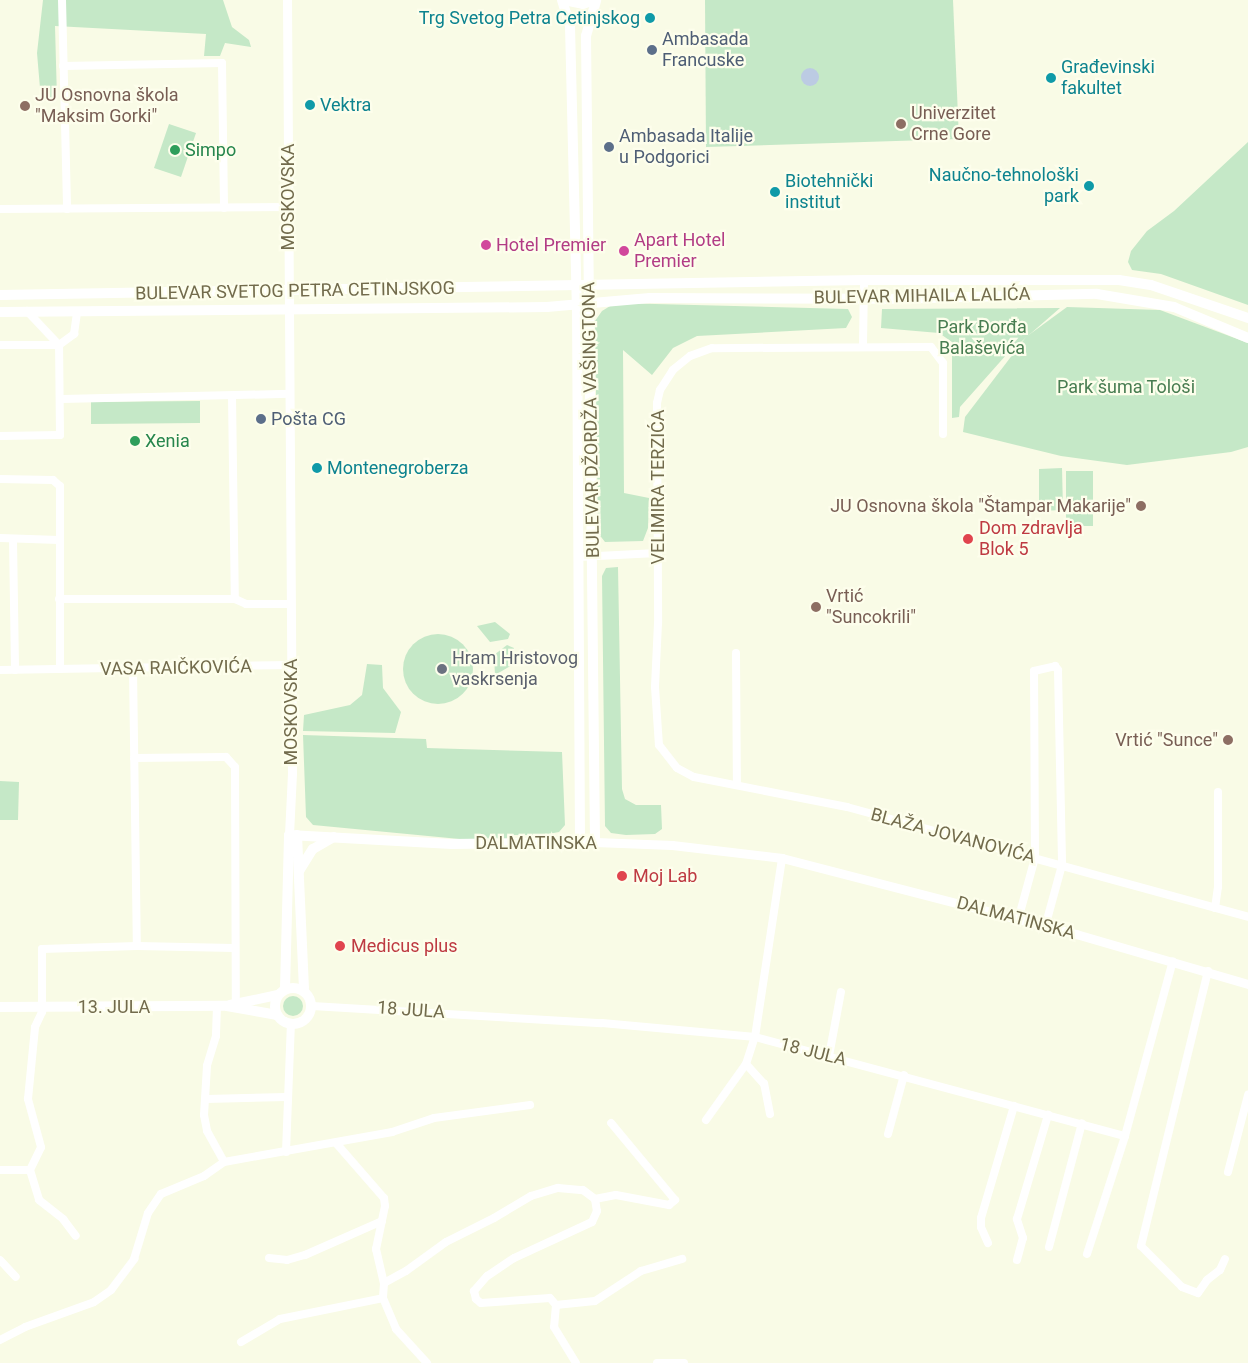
<!DOCTYPE html>
<html>
<head>
<meta charset="utf-8">
<style>
  body { margin:0 }
  #map { position:relative; width:1248px; height:1363px; overflow:hidden; background:#f9fbe6; font-family:Roboto,sans-serif }
  div>[style] { position:absolute }
  [style*='--x'] { left:calc(var(--x)*1px); top:calc(var(--y)*1px); width:calc(var(--w)*1px); rotate:calc(var(--a)*1deg) }
  .green>* { inset:0; background:#c5e8c7 }
  .round { border-radius:50% }
  .water>* { inset:0; background:#bccbe3 }
  .minor>* { height:8px; margin:-4px; padding:0 4px; transform-origin:4px; border-radius:4px; background:#fff }
  .tertiary>* { height:9px; margin:-4.5px; padding:0 4.5px; transform-origin:4.5px; border-radius:4.5px; background:#fff }
  .secondary>* { height:10px; margin:-5px; padding:0 5px; transform-origin:5px; border-radius:5px; background:#fff }
  .secondary>.ring { margin:-5px; padding:0; box-sizing:content-box; background:none; border:10px solid #fff; border-radius:50% }
  .dots>* { width:14px; height:14px; translate:-50% -50%; box-sizing:border-box; border:2px solid #fdfeec; border-radius:50% }
  span { translate:-50% -50%; white-space:nowrap; text-align:center; line-height:1.15; -webkit-text-stroke:4.5px #fdfeec; paint-order:stroke }
  .culture-label { font-size:18px; color:#0d838f }
  .right { translate:-100% -50%; text-align:right }
  .left { translate:0 -50%; text-align:left }
  .service-label { font-size:18px; color:#4e5e75 }
  .education-label { font-size:18px; color:#785e54 }
  .leisure-label { font-size:18px; color:#27864d }
  .street-label { font-size:18px; color:#726b4c }
  .hotel-label { font-size:18px; color:#b23c85 }
  .park-label { font-size:18px; color:#487d51 }
  .health-label { font-size:18px; color:#be3a42 }
  .worship-label { font-size:18px; color:#5b616d }
</style>
</head>
<body>
<div id="map">
  <div class="green">
    <i style="clip-path:polygon(43px 0,223px 0,232px 27px,249px 40px,251px 47px,225px 43px,220px 56px,204px 56px,206px 34px,55px 26px,57px 99px,41px 100px,37px 53px)"></i>
    <i style="clip-path:polygon(705px 0,953px 0,959px 139px,706px 147px)"></i>
    <i style="clip-path:polygon(169px 124px,196px 133px,181px 177px,154px 168px)"></i>
    <i style="clip-path:polygon(1248px 142px,1248px 305px,1161px 274px,1132px 270px,1128px 262px,1131px 251px,1147px 231px,1174px 211px)"></i>
    <i style="clip-path:polygon(615px 303px,848px 309px,852px 317px,846px 328px,697px 336px,673px 348px,652px 375px,623px 350px,624px 493px,649px 498px,648px 528px,643px 541px,605px 542px,598px 533px,595px 321px,602px 311px)"></i>
    <i style="clip-path:polygon(1067px 307px,1160px 310px,1248px 343px,1248px 447px,1231px 452px,1127px 465px,1061px 456px,963px 432px,965px 417px,1026px 337px)"></i>
    <i style="clip-path:polygon(1060px 308px,1007px 354px,960px 407px,959px 417px,952px 418px,952px 342px,939px 333px,881px 328px,882px 309px)"></i>
    <i style="clip-path:polygon(200px 401px,200px 423px,91px 424px,91px 402px)"></i>
    <i style="clip-path:polygon(1062px 468px,1063px 510px,1039px 511px,1039px 469px)"></i>
    <i style="clip-path:polygon(1066px 471px,1093px 471px,1093px 526px,1066px 526px)"></i>
    <i style="clip-path:polygon(618px 567px,622px 789px,625px 799px,636px 805px,661px 805px,662px 829px,655px 834px,626px 835px,611px 833px,605px 826px,602px 576px,606px 568px)"></i>
    <i style="clip-path:polygon(495px 622px,510px 634px,508px 639px,490px 642px,477px 626px)"></i>
    <i class="round" style="left:403px;top:634px;width:70px;height:70px"></i>
    <i style="clip-path:polygon(507px 645px,514px 648px,512px 665px,495px 675px,494px 655px)"></i>
    <i style="clip-path:polygon(367px 664px,382px 665px,383px 688px,401px 712px,395px 733px,303px 731px,304px 715px,350px 705px,362px 695px)"></i>
    <i style="clip-path:polygon(303px 735px,426px 739px,427px 748px,562px 752px,565px 825px,559px 832px,543px 835px,507px 835px,507px 840px,470px 840px,313px 825px,306px 817px)"></i>
    <i style="clip-path:polygon(0 781px,19px 782px,18px 820px,0 820px)"></i>
    <i class="round" style="left:283px;top:996px;width:20px;height:20px"></i>
  </div>
  <div class="water">
    <i class="round" style="left:801px;top:68px;width:18px;height:18px"></i>
  </div>
  <div class="minor">
    <i style="--x:62;--y:0;--w:209;--a:88.6"></i>
    <i style="--x:63;--y:66;--w:159;--a:-1.1"></i>
    <i style="--x:222;--y:63;--w:145;--a:89.2"></i>
    <i style="--x:0;--y:209;--w:288;--a:-0.4"></i>
    <i style="--x:27;--y:311;--w:47;--a:46.7"></i>
    <i style="--x:0;--y:345;--w:59;--a:0"></i>
    <i style="--x:59;--y:345;--w:19;--a:-36"></i>
    <i style="--x:74;--y:334;--w:22;--a:-82"></i>
    <i style="--x:863;--y:345;--w:65;--a:-89.1"></i>
    <i style="--x:232;--y:396;--w:203;--a:89.2"></i>
    <i style="--x:235;--y:599;--w:12;--a:24"></i>
    <i style="--x:246;--y:604;--w:44;--a:0"></i>
    <i style="--x:62;--y:399;--w:227;--a:-1.3"></i>
    <i style="--x:943;--y:434;--w:71;--a:-90"></i>
    <i style="--x:943;--y:363;--w:20;--a:-127"></i>
    <i style="--x:931;--y:347;--w:219;--a:179.7"></i>
    <i style="--x:712;--y:348;--w:23;--a:160"></i>
    <i style="--x:690;--y:356;--w:22;--a:141"></i>
    <i style="--x:673;--y:370;--w:24;--a:123"></i>
    <i style="--x:660;--y:390;--w:13;--a:103"></i>
    <i style="--x:657;--y:403;--w:220;--a:89.7"></i>
    <i style="--x:658;--y:623;--w:64;--a:92.7"></i>
    <i style="--x:655;--y:687;--w:58;--a:86.1"></i>
    <i style="--x:659;--y:745;--w:29;--a:52"></i>
    <i style="--x:677;--y:768;--w:19;--a:28"></i>
    <i style="--x:694;--y:777;--w:156;--a:11.1"></i>
    <i style="--x:847;--y:807;--w:416;--a:15.3"></i>
    <i style="--x:0;--y:436;--w:60;--a:-1"></i>
    <i style="--x:60;--y:435;--w:90;--a:-90.6"></i>
    <i style="--x:0;--y:479;--w:53;--a:1.1"></i>
    <i style="--x:53;--y:480;--w:9;--a:41"></i>
    <i style="--x:60;--y:486;--w:183;--a:90"></i>
    <i style="--x:0;--y:538;--w:59;--a:1.9"></i>
    <i style="--x:13;--y:540;--w:130;--a:89.1"></i>
    <i style="--x:578;--y:557;--w:79;--a:-2.9"></i>
    <i style="--x:59;--y:599;--w:176;--a:0"></i>
    <i style="--x:736;--y:653;--w:131;--a:89.6"></i>
    <i style="--x:133;--y:669;--w:277;--a:89.2"></i>
    <i style="--x:0;--y:670;--w:291;--a:-1"></i>
    <i style="--x:134;--y:758;--w:92;--a:-0.6"></i>
    <i style="--x:226;--y:757;--w:13;--a:48"></i>
    <i style="--x:235;--y:767;--w:240;--a:89.8"></i>
    <i style="--x:1215;--y:908;--w:21;--a:-82"></i>
    <i style="--x:1218;--y:887;--w:95;--a:-90"></i>
    <i style="--x:1018;--y:920;--w:64;--a:-74.7"></i>
    <i style="--x:1035;--y:858;--w:187;--a:-90.3"></i>
    <i style="--x:1034;--y:671;--w:22;--a:-13"></i>
    <i style="--x:1055;--y:666;--w:5;--a:53"></i>
    <i style="--x:1058;--y:670;--w:195;--a:88.8"></i>
    <i style="--x:1062;--y:865;--w:64;--a:105.3"></i>
    <i style="--x:1208;--y:971;--w:283;--a:103.7"></i>
    <i style="--x:1141;--y:1246;--w:58;--a:45"></i>
    <i style="--x:1182;--y:1287;--w:17;--a:21"></i>
    <i style="--x:1198;--y:1293;--w:16;--a:-55"></i>
    <i style="--x:1207;--y:1280;--w:16;--a:-38"></i>
    <i style="--x:1220;--y:1270;--w:12;--a:-66"></i>
    <i style="--x:217;--y:1006;--w:30;--a:92"></i>
    <i style="--x:216;--y:1036;--w:31;--a:107"></i>
    <i style="--x:207;--y:1066;--w:49;--a:93.5"></i>
    <i style="--x:204;--y:1115;--w:16;--a:79"></i>
    <i style="--x:207;--y:1131;--w:35;--a:61"></i>
    <i style="--x:312;--y:1006;--w:290;--a:3.4"></i>
    <i style="--x:602;--y:1023;--w:154;--a:5.2"></i>
    <i style="--x:755;--y:1037;--w:383;--a:15"></i>
    <i style="--x:1125;--y:1136;--w:181;--a:-74.7"></i>
    <i style="--x:829;--y:1056;--w:65;--a:-79.4"></i>
    <i style="--x:206;--y:1099;--w:81;--a:-1.4"></i>
    <i style="--x:770;--y:1114;--w:31;--a:-101"></i>
    <i style="--x:764;--y:1084;--w:27;--a:-132"></i>
    <i style="--x:746;--y:1064;--w:28;--a:-72"></i>
    <i style="--x:755;--y:1037;--w:181;--a:-81.4"></i>
    <i style="--x:706;--y:1120;--w:69;--a:-54.5"></i>
    <i style="--x:888;--y:1134;--w:61;--a:-74.8"></i>
    <i style="--x:336;--y:1143;--w:73;--a:48.9"></i>
    <i style="--x:384;--y:1198;--w:8;--a:83"></i>
    <i style="--x:385;--y:1206;--w:44;--a:101.8"></i>
    <i style="--x:376;--y:1249;--w:35;--a:77"></i>
    <i style="--x:384;--y:1283;--w:15;--a:94"></i>
    <i style="--x:383;--y:1298;--w:34;--a:67"></i>
    <i style="--x:396;--y:1329;--w:46;--a:47.6"></i>
    <i style="--x:286;--y:1152;--w:128;--a:-87.8"></i>
    <i style="--x:0;--y:1170;--w:30;--a:0"></i>
    <i style="--x:30;--y:1170;--w:25;--a:-64"></i>
    <i style="--x:41;--y:1147;--w:50;--a:-105.2"></i>
    <i style="--x:28;--y:1099;--w:72;--a:-84.4"></i>
    <i style="--x:35;--y:1027;--w:17;--a:-65"></i>
    <i style="--x:42;--y:1012;--w:63;--a:-90"></i>
    <i style="--x:42;--y:949;--w:95;--a:-1.8"></i>
    <i style="--x:137;--y:946;--w:97;--a:1.2"></i>
    <i style="--x:30;--y:1170;--w:31;--a:73"></i>
    <i style="--x:39;--y:1200;--w:31;--a:38"></i>
    <i style="--x:63;--y:1219;--w:21;--a:53"></i>
    <i style="--x:1228;--y:1172;--w:80;--a:-75.4"></i>
    <i style="--x:595;--y:1199;--w:21;--a:-11"></i>
    <i style="--x:616;--y:1195;--w:54;--a:10.7"></i>
    <i style="--x:669;--y:1205;--w:8;--a:-40"></i>
    <i style="--x:675;--y:1200;--w:100;--a:-129.7"></i>
    <i style="--x:988;--y:1243;--w:17;--a:-114"></i>
    <i style="--x:981;--y:1227;--w:9;--a:-90"></i>
    <i style="--x:981;--y:1218;--w:117;--a:-73.6"></i>
    <i style="--x:1049;--y:1247;--w:128;--a:-75.1"></i>
    <i style="--x:1087;--y:1254;--w:124;--a:-72.1"></i>
    <i style="--x:269;--y:1258;--w:18;--a:6"></i>
    <i style="--x:287;--y:1260;--w:19;--a:-16"></i>
    <i style="--x:305;--y:1255;--w:84;--a:-23.8"></i>
    <i style="--x:0;--y:1260;--w:23;--a:47"></i>
    <i style="--x:1017;--y:1260;--w:23;--a:-75"></i>
    <i style="--x:1023;--y:1238;--w:20;--a:-108"></i>
    <i style="--x:1017;--y:1219;--w:109;--a:-73.4"></i>
    <i style="--x:384;--y:1283;--w:25;--a:-29"></i>
    <i style="--x:406;--y:1271;--w:49;--a:-35.9"></i>
    <i style="--x:446;--y:1242;--w:54;--a:-26.6"></i>
    <i style="--x:494;--y:1218;--w:43;--a:-30.7"></i>
    <i style="--x:531;--y:1196;--w:28;--a:-17"></i>
    <i style="--x:558;--y:1188;--w:25;--a:5"></i>
    <i style="--x:583;--y:1190;--w:15;--a:37"></i>
    <i style="--x:595;--y:1199;--w:12;--a:81"></i>
    <i style="--x:597;--y:1211;--w:12;--a:114"></i>
    <i style="--x:592;--y:1222;--w:86;--a:155.2"></i>
    <i style="--x:514;--y:1258;--w:32;--a:146"></i>
    <i style="--x:487;--y:1276;--w:20;--a:131"></i>
    <i style="--x:474;--y:1291;--w:8;--a:76"></i>
    <i style="--x:476;--y:1299;--w:6;--a:39"></i>
    <i style="--x:481;--y:1303;--w:69;--a:-4.1"></i>
    <i style="--x:550;--y:1298;--w:9;--a:49"></i>
    <i style="--x:556;--y:1305;--w:22;--a:95"></i>
    <i style="--x:554;--y:1327;--w:42;--a:58.6"></i>
    <i style="--x:556;--y:1305;--w:39;--a:-6"></i>
    <i style="--x:595;--y:1301;--w:55;--a:-33.1"></i>
    <i style="--x:641;--y:1271;--w:43;--a:-16.3"></i>
    <i style="--x:0;--y:1340;--w:28;--a:-27"></i>
    <i style="--x:25;--y:1327;--w:73;--a:-19.9"></i>
    <i style="--x:94;--y:1302;--w:21;--a:-35"></i>
    <i style="--x:111;--y:1290;--w:39;--a:-53"></i>
    <i style="--x:134;--y:1259;--w:48;--a:-73.1"></i>
    <i style="--x:148;--y:1213;--w:23;--a:-56"></i>
    <i style="--x:161;--y:1194;--w:47;--a:-22.7"></i>
    <i style="--x:204;--y:1176;--w:24;--a:-35"></i>
    <i style="--x:224;--y:1162;--w:171;--a:-10.1"></i>
    <i style="--x:392;--y:1132;--w:44;--a:-18.4"></i>
    <i style="--x:434;--y:1118;--w:97;--a:-7.7"></i>
    <i style="--x:241;--y:1342;--w:45;--a:-30.5"></i>
    <i style="--x:280;--y:1319;--w:105;--a:-11.5"></i>
    <i style="--x:657;--y:1363;--w:27;--a:0"></i>
  </div>
  <div class="tertiary">
    <i style="--x:287;--y:0;--w:773;--a:89.63"></i>
    <i style="--x:292;--y:773;--w:62;--a:92.8"></i>
    <i style="--x:595;--y:842;--w:77;--a:2.2"></i>
    <i style="--x:672;--y:845;--w:111;--a:6.7"></i>
    <i style="--x:782;--y:858;--w:304;--a:14.5"></i>
    <i style="--x:1076;--y:934;--w:179;--a:16.2"></i>
  </div>
  <div class="secondary">
    <i style="--x:562;--y:0;--w:27;--a:73"></i>
    <i style="--x:570;--y:26;--w:280;--a:88.6"></i>
    <i style="--x:577;--y:306;--w:536;--a:89.68"></i>
    <i style="--x:564;--y:0;--w:19;--a:12"></i>
    <i style="--x:583;--y:4;--w:12;--a:-20"></i>
    <i style="--x:0;--y:295;--w:864;--a:-0.99"></i>
    <i style="--x:864;--y:280;--w:255;--a:0"></i>
    <i style="--x:1119;--y:280;--w:32;--a:9"></i>
    <i style="--x:1151;--y:285;--w:102;--a:18.8"></i>
    <i style="--x:0;--y:312;--w:547;--a:-0.52"></i>
    <i style="--x:547;--y:307;--w:103;--a:-5"></i>
    <i style="--x:650;--y:298;--w:236;--a:0.2"></i>
    <i style="--x:886;--y:299;--w:211;--a:-1.4"></i>
    <i style="--x:1097;--y:294;--w:78;--a:9.6"></i>
    <i style="--x:1174;--y:307;--w:80;--a:22.7"></i>
    <i style="--x:297;--y:835;--w:156;--a:87.4"></i>
    <i style="--x:299;--y:871;--w:26;--a:-58"></i>
    <i style="--x:313;--y:849;--w:24;--a:-30"></i>
    <i class="ring" style="left:275px;top:988px;width:26px;height:26px"></i>
    <i style="--x:285;--y:989;--w:154;--a:-88.5"></i>
    <i style="--x:289;--y:835;--w:163;--a:3.2"></i>
    <i style="--x:452;--y:844;--w:143;--a:-0.8"></i>
    <i style="--x:595;--y:842;--w:806;--a:-90.64"></i>
    <i style="--x:586;--y:36;--w:37;--a:-74"></i>
    <i style="--x:230;--y:1005;--w:49;--a:-11.8"></i>
    <i style="--x:0;--y:1007;--w:227;--a:-0.3"></i>
    <i style="--x:227;--y:1006;--w:51;--a:10.2"></i>
  </div>
  <div class="dots">
    <i style="left:650px;top:18px;background:#0f9aa8"></i>
    <i style="left:652px;top:50px;background:#5c6f8a"></i>
    <i style="left:1051px;top:78px;background:#0f9aa8"></i>
    <i style="left:310px;top:105px;background:#0f9aa8"></i>
    <i style="left:25px;top:106px;background:#8d6e63"></i>
    <i style="left:901px;top:124px;background:#8d6e63"></i>
    <i style="left:609px;top:147px;background:#5c6f8a"></i>
    <i style="left:175px;top:150px;background:#2e9e5b"></i>
    <i style="left:1089px;top:186px;background:#0f9aa8"></i>
    <i style="left:775px;top:192px;background:#0f9aa8"></i>
    <i style="left:486px;top:245px;background:#d1479c"></i>
    <i style="left:624px;top:251px;background:#d1479c"></i>
    <i style="left:261px;top:419px;background:#5c6f8a"></i>
    <i style="left:135px;top:441px;background:#2e9e5b"></i>
    <i style="left:317px;top:468px;background:#0f9aa8"></i>
    <i style="left:1141px;top:506px;background:#8d6e63"></i>
    <i style="left:968px;top:539px;background:#e0444e"></i>
    <i style="left:816px;top:607px;background:#8d6e63"></i>
    <i style="left:442px;top:669px;background:#6b7280"></i>
    <i style="left:1228px;top:740px;background:#8d6e63"></i>
    <i style="left:622px;top:876px;background:#e0444e"></i>
    <i style="left:340px;top:946px;background:#e0444e"></i>
  </div>
  <div class="culture-label">
    <span class="right" style="left:640px;top:18px">Trg Svetog Petra Cetinjskog</span>
    <span class="left" style="left:1061px;top:78px">Građevinski<br>fakultet</span>
    <span class="left" style="left:320px;top:105px">Vektra</span>
    <span class="right" style="left:1079px;top:186px">Naučno-tehnološki<br>park</span>
    <span class="left" style="left:785px;top:192px">Biotehnički<br>institut</span>
    <span class="left" style="left:327px;top:468px">Montenegroberza</span>
  </div>
  <div class="service-label">
    <span class="left" style="left:662px;top:50px">Ambasada<br>Francuske</span>
    <span class="left" style="left:619px;top:147px">Ambasada Italije<br>u Podgorici</span>
    <span class="left" style="left:271px;top:419px">Pošta CG</span>
  </div>
  <div class="education-label">
    <span class="left" style="left:35px;top:106px">JU Osnovna škola<br>"Maksim Gorki"</span>
    <span class="left" style="left:911px;top:124px">Univerzitet<br>Crne Gore</span>
    <span class="right" style="left:1131px;top:506px">JU Osnovna škola "Štampar Makarije"</span>
    <span class="left" style="left:826px;top:607px">Vrtić<br>"Suncokrili"</span>
    <span class="right" style="left:1218px;top:740px">Vrtić "Sunce"</span>
  </div>
  <div class="leisure-label">
    <span class="left" style="left:185px;top:150px">Simpo</span>
    <span class="left" style="left:145px;top:441px">Xenia</span>
  </div>
  <div class="street-label">
    <span style="left:288px;top:197px;rotate:-90deg">MOSKOVSKA</span>
    <span style="left:295px;top:291px;rotate:-1deg">BULEVAR SVETOG PETRA CETINJSKOG</span>
    <span style="left:922px;top:296px;rotate:-1deg">BULEVAR MIHAILA LALIĆA</span>
    <span style="left:591px;top:420px;rotate:-91deg">BULEVAR DŽORDŽA VAŠINGTONA</span>
    <span style="left:658px;top:487px;rotate:-90deg">VELIMIRA TERZIĆA</span>
    <span style="left:176px;top:668px;rotate:-1deg">VASA RAIČKOVIĆA</span>
    <span style="left:291px;top:712px;rotate:-90deg">MOSKOVSKA</span>
    <span style="left:953px;top:836px;rotate:15deg">BLAŽA JOVANOVIĆA</span>
    <span style="left:536px;top:843px">DALMATINSKA</span>
    <span style="left:1016px;top:918px;rotate:15deg">DALMATINSKA</span>
    <span style="left:114px;top:1007px">13. JULA</span>
    <span style="left:411px;top:1010px;rotate:4deg">18 JULA</span>
    <span style="left:813px;top:1052px;rotate:14deg">18 JULA</span>
  </div>
  <div class="hotel-label">
    <span class="left" style="left:634px;top:251px">Apart Hotel<br>Premier</span>
    <span class="left" style="left:496px;top:245px">Hotel Premier</span>
  </div>
  <div class="park-label">
    <span style="left:982px;top:338px">Park Đorđa<br>Balaševića</span>
    <span style="left:1126px;top:387px">Park šuma Tološi</span>
  </div>
  <div class="health-label">
    <span class="left" style="left:979px;top:539px">Dom zdravlja<br>Blok 5</span>
    <span class="left" style="left:633px;top:876px">Moj Lab</span>
    <span class="left" style="left:351px;top:946px">Medicus plus</span>
  </div>
  <div class="worship-label">
    <span class="left" style="left:452px;top:669px">Hram Hristovog<br>vaskrsenja</span>
  </div>
</div>
</body>
</html>
